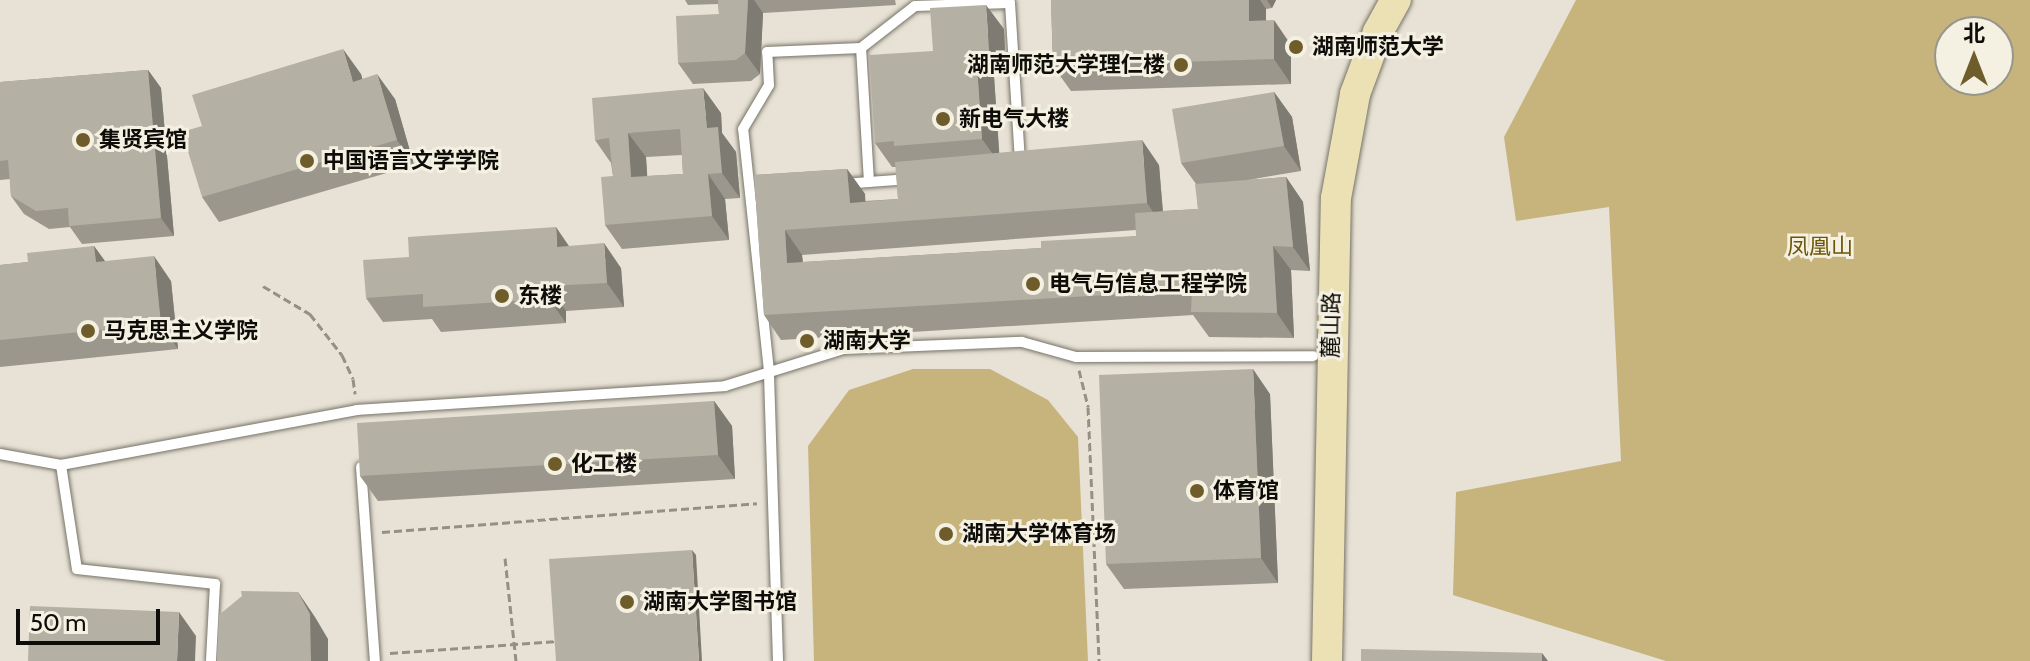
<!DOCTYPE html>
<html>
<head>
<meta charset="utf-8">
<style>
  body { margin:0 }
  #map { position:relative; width:2030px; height:661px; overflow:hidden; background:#e7e2d5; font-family:Cabin,"Noto Sans SC",sans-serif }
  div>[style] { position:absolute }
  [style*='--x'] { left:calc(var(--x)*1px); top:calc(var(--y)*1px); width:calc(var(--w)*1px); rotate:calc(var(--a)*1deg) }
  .green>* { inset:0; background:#c7b47d }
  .path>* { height:3px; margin-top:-1.5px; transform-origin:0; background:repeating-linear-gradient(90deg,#939086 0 8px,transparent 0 12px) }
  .roads { filter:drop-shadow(0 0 2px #777367) drop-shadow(0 0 2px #777367) }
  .lane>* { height:10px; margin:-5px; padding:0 5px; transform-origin:5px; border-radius:5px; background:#fff }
  .secondary>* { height:30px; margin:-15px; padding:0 15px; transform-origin:15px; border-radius:15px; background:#ece0b5 }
  .wall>* { inset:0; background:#9b978c }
  .shaded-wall>* { inset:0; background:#7e7b72 }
  .building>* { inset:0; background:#b4b0a3 }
  .dots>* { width:22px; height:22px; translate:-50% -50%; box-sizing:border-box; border:4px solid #f4f0e2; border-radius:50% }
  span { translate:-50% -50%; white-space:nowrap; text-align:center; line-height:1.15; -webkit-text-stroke:6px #f4f0e2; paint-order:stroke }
  .poi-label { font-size:22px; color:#0f0d09; font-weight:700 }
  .left { translate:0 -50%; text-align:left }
  .right { translate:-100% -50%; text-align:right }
  .park-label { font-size:22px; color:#6b5507 }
  .street-label { font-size:22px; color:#0f0d09 }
  .north { position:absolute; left:1934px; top:16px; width:80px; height:80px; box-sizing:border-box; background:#f4f0e2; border:2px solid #98958b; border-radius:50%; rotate:0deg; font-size:22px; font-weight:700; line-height:32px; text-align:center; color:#0f0d09 }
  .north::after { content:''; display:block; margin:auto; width:28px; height:36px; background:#6e5d2a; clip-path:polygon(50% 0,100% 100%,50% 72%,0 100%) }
  .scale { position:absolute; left:16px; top:609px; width:144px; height:36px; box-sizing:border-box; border:4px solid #0f0d09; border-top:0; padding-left:10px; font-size:24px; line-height:28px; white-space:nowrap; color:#0f0d09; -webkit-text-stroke:6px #f4f0e2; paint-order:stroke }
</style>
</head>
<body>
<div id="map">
  <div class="green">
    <i style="clip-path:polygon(evenodd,1576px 0,2030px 0,2030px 661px,1666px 661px,1453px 595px,1456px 492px,1621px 461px,1609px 207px,1516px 221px,1504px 137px,1576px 0,1950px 32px,1998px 32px,1998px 80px,1950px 80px,1950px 32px)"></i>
    <i style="clip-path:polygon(913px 369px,990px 369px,1048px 400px,1078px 437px,1088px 661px,814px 661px,808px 446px,849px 390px)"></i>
  </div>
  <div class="path">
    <i style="--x:263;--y:286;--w:55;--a:30.8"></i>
    <i style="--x:310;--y:314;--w:52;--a:52"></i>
    <i style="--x:342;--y:355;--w:26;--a:65"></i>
    <i style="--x:353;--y:379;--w:15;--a:82"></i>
    <i style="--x:1079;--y:370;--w:38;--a:76"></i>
    <i style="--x:1088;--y:407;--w:254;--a:87.5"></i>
    <i style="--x:382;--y:532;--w:376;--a:-4.4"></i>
    <i style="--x:505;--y:558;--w:104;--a:83.9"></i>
    <i style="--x:390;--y:653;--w:168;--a:-4.1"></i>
  </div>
  <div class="roads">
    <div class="lane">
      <i style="--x:869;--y:182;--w:41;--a:-4.2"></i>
      <i style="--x:845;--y:184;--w:24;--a:-5"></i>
      <i style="--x:869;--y:182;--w:134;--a:-93.4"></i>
      <i style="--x:0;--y:454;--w:62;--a:10.2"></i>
      <i style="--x:61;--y:465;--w:301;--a:-10.5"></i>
      <i style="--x:357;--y:410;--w:369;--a:-3.7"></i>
      <i style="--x:725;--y:386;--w:125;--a:-17.3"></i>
      <i style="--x:844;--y:349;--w:178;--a:-2.3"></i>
      <i style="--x:1022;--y:342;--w:56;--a:15.5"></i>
      <i style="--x:1076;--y:357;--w:237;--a:-0.2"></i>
      <i style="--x:61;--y:465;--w:105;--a:81.3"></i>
      <i style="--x:77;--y:569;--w:139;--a:6.2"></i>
      <i style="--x:215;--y:584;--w:77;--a:93"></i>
      <i style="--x:361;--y:467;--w:195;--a:85.9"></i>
      <i style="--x:778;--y:661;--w:290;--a:-91.8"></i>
      <i style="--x:769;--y:371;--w:243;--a:-96.1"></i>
      <i style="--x:743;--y:129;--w:51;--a:-59.4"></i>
      <i style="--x:769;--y:85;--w:33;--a:-93"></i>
      <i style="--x:767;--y:52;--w:94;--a:-2.4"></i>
      <i style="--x:861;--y:48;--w:68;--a:-37.9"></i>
      <i style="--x:915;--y:6;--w:95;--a:-1.8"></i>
      <i style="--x:1010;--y:3;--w:158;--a:86.4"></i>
    </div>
    <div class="secondary">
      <i style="--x:1327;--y:661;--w:463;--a:-88.9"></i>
      <i style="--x:1336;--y:198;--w:106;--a:-79.6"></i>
      <i style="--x:1355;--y:94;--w:66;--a:-69.6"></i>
      <i style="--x:1378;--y:32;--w:37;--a:-61"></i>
    </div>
  </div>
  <div class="wall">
    <i style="clip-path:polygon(685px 0,895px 0,896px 5px,763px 13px,760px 74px,751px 81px,693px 84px,678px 63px,719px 14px,718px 4px,688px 5px)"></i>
    <i style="clip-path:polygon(1051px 0,1276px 0,1272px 8px,1266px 9px,1266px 20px,1291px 45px,1291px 84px,1071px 91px,1053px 66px)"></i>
    <i style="clip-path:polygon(evenodd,1004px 29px,1006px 75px,994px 76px,999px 153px,1159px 165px,1163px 211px,1198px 209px,1196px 184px,1181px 163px,1274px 92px,1292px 117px,1301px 171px,1248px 180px,1286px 177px,1303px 202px,1310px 271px,1291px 270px,1294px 338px,1209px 337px,1193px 315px,781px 340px,764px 315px,754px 175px,847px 169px,865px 194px,865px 201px,898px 199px,896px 167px,892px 167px,875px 143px,933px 51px,1004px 29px,1136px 230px,1136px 236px,1041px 248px,803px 262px,802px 255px,1136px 230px)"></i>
    <i style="clip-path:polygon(148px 70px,161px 88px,174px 236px,82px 244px,70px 227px,49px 229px,24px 214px,11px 196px,10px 179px,0 180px,0 82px)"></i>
    <i style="clip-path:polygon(361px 74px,362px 79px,395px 99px,414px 165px,219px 222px,202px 197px,202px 126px)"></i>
    <i style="clip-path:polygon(evenodd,721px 113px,722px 133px,736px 152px,740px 198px,725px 199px,729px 240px,622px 249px,605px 225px,613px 176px,611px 163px,595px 140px,721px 113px,682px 155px,683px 174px,647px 176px,646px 157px,682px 155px)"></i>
    <i style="clip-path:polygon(94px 246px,105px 261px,171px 281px,178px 349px,0 367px,0 265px,28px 262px)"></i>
    <i style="clip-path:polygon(569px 246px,621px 268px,624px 307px,566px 311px,566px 323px,441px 332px,432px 319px,383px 322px,366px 298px)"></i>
    <i style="clip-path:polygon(1270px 394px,1278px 583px,1124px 589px,1106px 564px)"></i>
    <i style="clip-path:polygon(714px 401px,732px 426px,735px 479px,378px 501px,360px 476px)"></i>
  </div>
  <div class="shaded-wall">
    <i style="clip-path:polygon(748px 0,754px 0,763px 13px,760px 74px,745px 53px)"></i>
    <i style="clip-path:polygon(1249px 0,1260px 0,1266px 9px,1266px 45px,1249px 21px)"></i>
    <i style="clip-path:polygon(1267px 0,1276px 0,1272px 8px)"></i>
    <i style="clip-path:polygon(986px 5px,1004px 29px,1006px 75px,989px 51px)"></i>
    <i style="clip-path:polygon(1274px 20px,1291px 45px,1291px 84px,1274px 59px)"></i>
    <i style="clip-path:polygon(343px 49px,361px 74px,370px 106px,353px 82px)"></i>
    <i style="clip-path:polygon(976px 51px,994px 76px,1000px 164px,982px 139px)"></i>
    <i style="clip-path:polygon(148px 70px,161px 88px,174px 236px,161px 218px)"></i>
    <i style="clip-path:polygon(377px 74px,395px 99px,414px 165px,397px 140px)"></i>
    <i style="clip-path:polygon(703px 88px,721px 113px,722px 133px,736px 152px,740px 198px,722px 173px,707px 128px)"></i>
    <i style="clip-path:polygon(1274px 92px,1292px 117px,1301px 171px,1284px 146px)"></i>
    <i style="clip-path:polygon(628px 133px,646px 157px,649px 202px,631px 177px)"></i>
    <i style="clip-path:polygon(1142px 140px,1159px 165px,1164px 228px,1147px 203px)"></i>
    <i style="clip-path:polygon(847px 169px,865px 194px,867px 224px,850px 203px)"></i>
    <i style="clip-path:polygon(708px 174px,725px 199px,729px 240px,712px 216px)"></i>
    <i style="clip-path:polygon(1286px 177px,1303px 202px,1310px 271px,1293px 247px)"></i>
    <i style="clip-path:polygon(556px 227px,573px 252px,557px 247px)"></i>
    <i style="clip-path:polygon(785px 230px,802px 255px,805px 288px,787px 263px)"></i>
    <i style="clip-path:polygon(604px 243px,621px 268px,624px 307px,607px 283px)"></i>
    <i style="clip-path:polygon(94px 246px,112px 271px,96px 262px)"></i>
    <i style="clip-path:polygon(1273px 246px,1291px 270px,1294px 338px,1277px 313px)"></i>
    <i style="clip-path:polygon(154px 256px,171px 281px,178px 349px,161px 324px)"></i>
    <i style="clip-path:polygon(548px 286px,566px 311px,566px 323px,549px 299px)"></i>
    <i style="clip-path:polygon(1253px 369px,1270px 394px,1278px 583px,1261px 558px)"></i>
    <i style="clip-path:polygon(714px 401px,732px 426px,735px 479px,718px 455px)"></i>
    <i style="clip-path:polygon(692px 550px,696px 555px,702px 661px,699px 661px)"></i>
    <i style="clip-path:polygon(298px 592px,315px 617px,328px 639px,328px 661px,311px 661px)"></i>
    <i style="clip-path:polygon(179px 612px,196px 636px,195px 661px,177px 661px)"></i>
    <i style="clip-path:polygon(1542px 653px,1548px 661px,1542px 661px)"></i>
  </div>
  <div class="building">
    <i style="clip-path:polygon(718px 0,748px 0,745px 53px,736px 60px,678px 63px,676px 16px,719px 14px)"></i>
    <i style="clip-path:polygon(1051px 0,1249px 0,1249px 21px,1274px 20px,1274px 59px,1053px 66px)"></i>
    <i style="clip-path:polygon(986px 5px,989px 51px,976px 51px,982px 139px,894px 146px,894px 141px,875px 143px,869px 55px,933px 51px,930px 8px)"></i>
    <i style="clip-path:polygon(343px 49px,353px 82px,377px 74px,397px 140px,202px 197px,182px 132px,202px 126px,192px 95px)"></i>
    <i style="clip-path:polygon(148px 70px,161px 218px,69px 226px,68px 208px,36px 211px,11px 196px,8px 160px,0 161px,0 82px)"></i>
    <i style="clip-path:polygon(evenodd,703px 88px,707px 128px,718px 127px,722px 173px,708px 174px,712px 216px,605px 225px,601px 177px,613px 176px,609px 138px,595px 140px,592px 98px,703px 88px,680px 129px,683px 174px,631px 177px,628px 133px,680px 129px)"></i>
    <i style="clip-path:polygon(1274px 92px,1284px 146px,1181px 163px,1172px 109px)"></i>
    <i style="clip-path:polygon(1142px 140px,1147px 203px,785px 230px,787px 263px,1041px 248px,1041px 241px,1136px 236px,1135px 213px,1198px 209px,1195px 184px,1286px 177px,1293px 247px,1273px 246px,1277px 313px,1191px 312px,1192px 290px,764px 315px,754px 175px,847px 169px,850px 203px,898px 199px,895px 162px)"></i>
    <i style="clip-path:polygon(556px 227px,557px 247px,604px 243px,607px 283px,548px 286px,549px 299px,423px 307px,423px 294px,366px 298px,363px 260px,409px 257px,408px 237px)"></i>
    <i style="clip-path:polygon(94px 246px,96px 262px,154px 256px,161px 324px,0 340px,0 265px,28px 262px,27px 253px)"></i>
    <i style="clip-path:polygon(1253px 369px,1261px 558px,1106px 564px,1099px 375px)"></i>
    <i style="clip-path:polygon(714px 401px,718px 455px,360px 476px,357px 423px)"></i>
    <i style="clip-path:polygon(692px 550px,699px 661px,556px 661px,549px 559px)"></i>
    <i style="clip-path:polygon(241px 591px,298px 592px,310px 614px,311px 661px,217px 661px,219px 615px,242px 596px)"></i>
    <i style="clip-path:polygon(30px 606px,179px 612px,177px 661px,28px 661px)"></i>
    <i style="clip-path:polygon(1361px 649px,1542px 653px,1542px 661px,1361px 661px)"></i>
  </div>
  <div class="dots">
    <i style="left:1296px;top:47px;background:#6e5d2a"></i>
    <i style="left:1181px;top:65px;background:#6e5d2a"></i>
    <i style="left:943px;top:119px;background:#6e5d2a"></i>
    <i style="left:83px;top:140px;background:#6e5d2a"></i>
    <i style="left:307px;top:161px;background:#6e5d2a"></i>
    <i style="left:1033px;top:284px;background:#6e5d2a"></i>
    <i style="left:502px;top:296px;background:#6e5d2a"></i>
    <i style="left:88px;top:331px;background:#6e5d2a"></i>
    <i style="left:807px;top:341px;background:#6e5d2a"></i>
    <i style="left:555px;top:464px;background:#6e5d2a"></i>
    <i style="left:1197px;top:491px;background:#6e5d2a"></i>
    <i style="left:946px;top:534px;background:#6e5d2a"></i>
    <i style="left:627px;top:602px;background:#6e5d2a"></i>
  </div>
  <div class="poi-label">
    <span class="left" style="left:1312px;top:47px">湖南师范大学</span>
    <span class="right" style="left:1165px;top:65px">湖南师范大学理仁楼</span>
    <span class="left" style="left:959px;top:119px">新电气大楼</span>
    <span class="left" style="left:99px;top:140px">集贤宾馆</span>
    <span class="left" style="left:323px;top:161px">中国语言文学学院</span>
    <span class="left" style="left:1049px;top:284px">电气与信息工程学院</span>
    <span class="left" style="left:518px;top:296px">东楼</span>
    <span class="left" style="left:104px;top:331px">马克思主义学院</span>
    <span class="left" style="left:823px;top:341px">湖南大学</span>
    <span class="left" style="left:571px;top:464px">化工楼</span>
    <span class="left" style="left:1213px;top:491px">体育馆</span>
    <span class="left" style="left:962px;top:534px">湖南大学体育场</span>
    <span class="left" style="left:643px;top:602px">湖南大学图书馆</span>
  </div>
  <div class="park-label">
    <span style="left:1820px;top:247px">凤凰山</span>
  </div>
  <div class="street-label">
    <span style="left:1331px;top:325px;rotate:-89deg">麓山路</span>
  </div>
  <div class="north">北</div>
  <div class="scale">50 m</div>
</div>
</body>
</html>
